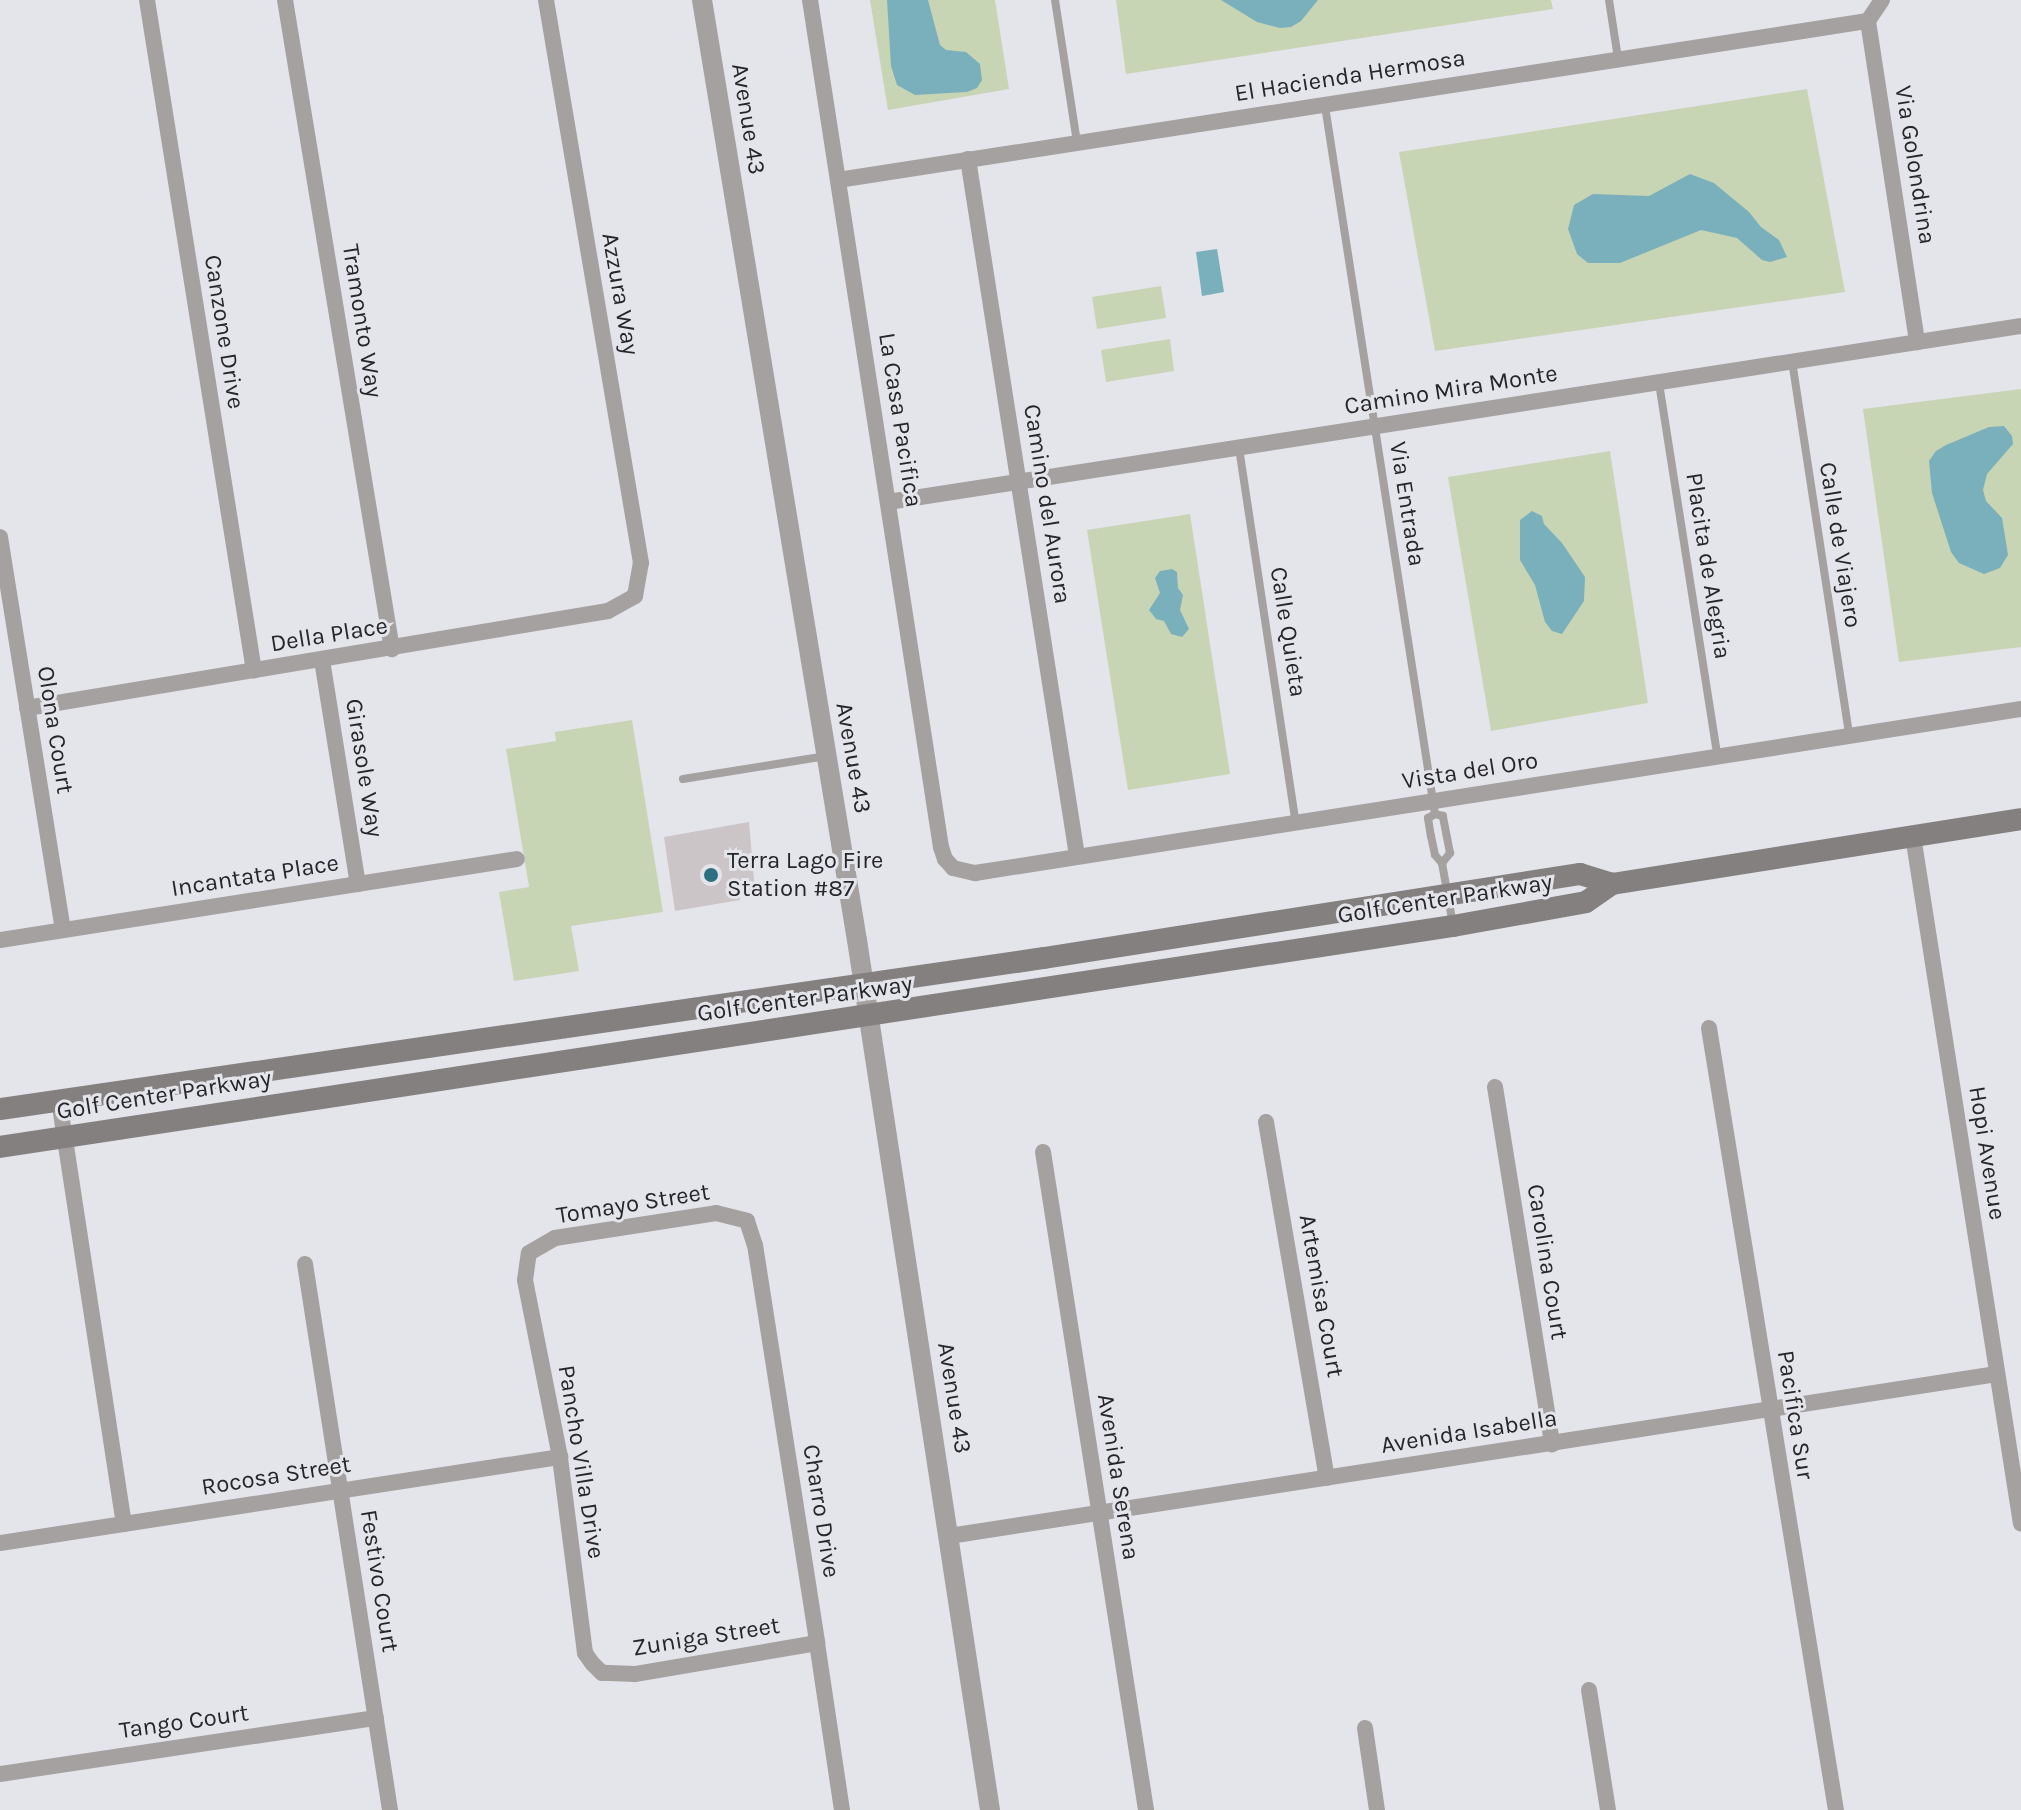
<!DOCTYPE html>
<html>
<head>
<meta charset="utf-8">
<style>
  body { margin:0 }
  #map { position:relative; width:2021px; height:1810px; overflow:hidden; background:#e4e4eb; font-family:Karla,sans-serif }
  div>[style] { position:absolute }
  [style*='--x'] { left:calc(var(--x)*1px); top:calc(var(--y)*1px); width:calc(var(--w)*1px); rotate:calc(var(--a)*1deg) }
  .green>* { inset:0; background:#c8d5b4 }
  .water>* { inset:0; background:#7ab0bb }
  .building>* { inset:0; background:#ccc5c7 }
  .service>* { height:8px; margin:-4px; padding:0 4px; transform-origin:4px; border-radius:4px; background:#a5a1a1 }
  .minor>* { height:16px; margin:-8px; padding:0 8px; transform-origin:8px; border-radius:8px; background:#a5a1a1 }
  .tertiary>* { height:20px; margin:-10px; padding:0 10px; transform-origin:10px; border-radius:10px; background:#a5a1a1 }
  .secondary>* { height:22px; margin:-11px; padding:0 11px; transform-origin:11px; border-radius:11px; background:#858080 }
  .dots>* { width:22px; height:22px; translate:-50% -50%; box-sizing:border-box; border:4px solid #e4e4eb; border-radius:50% }
  span { translate:-50% -50%; white-space:nowrap; text-align:center; line-height:1.15; -webkit-text-stroke:6px #e4e4eb; paint-order:stroke }
  .street-label { font-size:24px; color:#262629 }
  .poi-label { font-size:24px; color:#262629 }
  .left { translate:0 -50%; text-align:left }
</style>
</head>
<body>
<div id="map">
  <div class="green">
    <i style="clip-path:polygon(870px 0,995px 0,1009px 89px,888px 110px)"></i>
    <i style="clip-path:polygon(1116px 0,1551px 0,1553px 9px,1126px 74px)"></i>
    <i style="clip-path:polygon(1807px 89px,1845px 292px,1435px 351px,1399px 152px)"></i>
    <i style="clip-path:polygon(1161px 286px,1166px 318px,1097px 329px,1092px 297px)"></i>
    <i style="clip-path:polygon(1170px 339px,1174px 371px,1106px 382px,1101px 350px)"></i>
    <i style="clip-path:polygon(2021px 389px,2021px 647px,1899px 662px,1863px 409px)"></i>
    <i style="clip-path:polygon(1610px 451px,1648px 703px,1491px 731px,1448px 477px)"></i>
    <i style="clip-path:polygon(1190px 514px,1230px 774px,1128px 790px,1087px 530px)"></i>
    <i style="clip-path:polygon(632px 720px,663px 912px,571px 926px,579px 971px,514px 981px,499px 892px,529px 887px,506px 749px,556px 741px,555px 732px)"></i>
  </div>
  <div class="water">
    <i style="clip-path:polygon(887px 0,928px 0,940px 45px,946px 50px,966px 52px,980px 64px,982px 80px,977px 88px,967px 92px,915px 95px,897px 85px,891px 66px)"></i>
    <i style="clip-path:polygon(1221px 0,1318px 0,1301px 21px,1291px 27px,1280px 28px,1257px 22px)"></i>
    <i style="clip-path:polygon(1690px 174px,1714px 183px,1749px 212px,1761px 227px,1779px 240px,1787px 257px,1770px 262px,1762px 260px,1737px 238px,1701px 230px,1620px 263px,1588px 263px,1577px 254px,1568px 229px,1574px 205px,1593px 194px,1649px 196px)"></i>
    <i style="clip-path:polygon(1217px 249px,1224px 292px,1202px 296px,1196px 252px)"></i>
    <i style="clip-path:polygon(2004px 426px,2012px 436px,2013px 444px,1987px 474px,1983px 490px,1986px 501px,2002px 518px,2008px 555px,2000px 568px,1984px 574px,1959px 563px,1951px 552px,1932px 493px,1929px 461px,1936px 451px,1946px 445px,1989px 427px)"></i>
    <i style="clip-path:polygon(1532px 511px,1542px 516px,1544px 524px,1562px 543px,1585px 577px,1584px 601px,1562px 634px,1552px 631px,1545px 622px,1535px 585px,1520px 560px,1520px 520px)"></i>
    <i style="clip-path:polygon(1172px 569px,1177px 572px,1178px 588px,1183px 595px,1180px 610px,1189px 629px,1182px 637px,1171px 634px,1164px 621px,1156px 619px,1149px 610px,1160px 593px,1155px 578px,1160px 571px)"></i>
  </div>
  <div class="building">
    <i style="clip-path:polygon(749px 822px,755px 892px,740px 892px,740px 900px,675px 911px,664px 837px)"></i>
  </div>
  <div class="service">
    <i style="--x:1055;--y:0;--w:144;--a:81.2"></i>
    <i style="--x:1609;--y:0;--w:59;--a:81.2"></i>
    <i style="--x:1325;--y:106;--w:716;--a:81.17"></i>
    <i style="--x:1792;--y:361;--w:378;--a:81.3"></i>
    <i style="--x:1659;--y:383;--w:376;--a:81.1"></i>
    <i style="--x:1239;--y:448;--w:379;--a:81.4"></i>
    <i style="--x:683;--y:779;--w:145;--a:-9.1"></i>
    <i style="--x:1442;--y:863;--w:13;--a:-51"></i>
    <i style="--x:1450;--y:853;--w:38;--a:-101"></i>
    <i style="--x:1443;--y:816;--w:8;--a:-166"></i>
    <i style="--x:1435;--y:814;--w:8;--a:150"></i>
    <i style="--x:1428;--y:818;--w:18;--a:81"></i>
    <i style="--x:1431;--y:836;--w:19;--a:78"></i>
    <i style="--x:1435;--y:855;--w:11;--a:49"></i>
    <i style="--x:1442;--y:863;--w:63;--a:79.9"></i>
  </div>
  <div class="minor">
    <i style="--x:147;--y:0;--w:679;--a:80.94"></i>
    <i style="--x:285;--y:0;--w:658;--a:80.64"></i>
    <i style="--x:810;--y:0;--w:857;--a:81.21"></i>
    <i style="--x:941;--y:847;--w:13;--a:72"></i>
    <i style="--x:945;--y:859;--w:12;--a:48"></i>
    <i style="--x:953;--y:868;--w:23;--a:13"></i>
    <i style="--x:975;--y:873;--w:1059;--a:-8.91"></i>
    <i style="--x:1882;--y:0;--w:25;--a:124"></i>
    <i style="--x:1868;--y:21;--w:325;--a:81.3"></i>
    <i style="--x:968;--y:159;--w:705;--a:81.11"></i>
    <i style="--x:838;--y:180;--w:1042;--a:-8.78"></i>
    <i style="--x:888;--y:502;--w:1147;--a:-8.83"></i>
    <i style="--x:0;--y:537;--w:398;--a:80.9"></i>
    <i style="--x:322;--y:660;--w:227;--a:80.9"></i>
    <i style="--x:27;--y:708;--w:589;--a:-9.48"></i>
    <i style="--x:608;--y:611;--w:31;--a:-29"></i>
    <i style="--x:635;--y:596;--w:34;--a:-80"></i>
    <i style="--x:641;--y:563;--w:571;--a:-99.58"></i>
    <i style="--x:1913;--y:836;--w:696;--a:81.08"></i>
    <i style="--x:0;--y:940;--w:523;--a:-8.9"></i>
    <i style="--x:1709;--y:1028;--w:792;--a:80.78"></i>
    <i style="--x:1495;--y:1087;--w:362;--a:80.9"></i>
    <i style="--x:59;--y:1100;--w:429;--a:81.3"></i>
    <i style="--x:1266;--y:1122;--w:361;--a:80.3"></i>
    <i style="--x:1043;--y:1152;--w:666;--a:81.1"></i>
    <i style="--x:305;--y:1264;--w:553;--a:81.15"></i>
    <i style="--x:949;--y:1536;--w:1060;--a:-8.79"></i>
    <i style="--x:0;--y:1543;--w:567;--a:-8.73"></i>
    <i style="--x:817;--y:1643;--w:185;--a:170.3"></i>
    <i style="--x:635;--y:1674;--w:33;--a:-178"></i>
    <i style="--x:602;--y:1673;--w:14;--a:-135"></i>
    <i style="--x:592;--y:1663;--w:12;--a:-125"></i>
    <i style="--x:585;--y:1653;--w:198;--a:-97.3"></i>
    <i style="--x:560;--y:1457;--w:180;--a:-101.2"></i>
    <i style="--x:525;--y:1280;--w:27;--a:-82"></i>
    <i style="--x:529;--y:1253;--w:30;--a:-30"></i>
    <i style="--x:555;--y:1238;--w:163;--a:-8.8"></i>
    <i style="--x:716;--y:1213;--w:32;--a:14"></i>
    <i style="--x:747;--y:1221;--w:25;--a:72"></i>
    <i style="--x:755;--y:1245;--w:403;--a:81.1"></i>
    <i style="--x:817;--y:1643;--w:169;--a:81.5"></i>
    <i style="--x:1589;--y:1690;--w:121;--a:81"></i>
    <i style="--x:1365;--y:1728;--w:83;--a:81.7"></i>
    <i style="--x:0;--y:1774;--w:380;--a:-8.5"></i>
  </div>
  <div class="tertiary">
    <i style="--x:702;--y:0;--w:953;--a:80.64"></i>
    <i style="--x:857;--y:940;--w:880;--a:81.31"></i>
  </div>
  <div class="secondary">
    <i style="--x:0;--y:1109;--w:1055;--a:-8.23"></i>
    <i style="--x:1044;--y:958;--w:543;--a:-8.91"></i>
    <i style="--x:1580;--y:874;--w:34;--a:17"></i>
    <i style="--x:1612;--y:884;--w:414;--a:-9"></i>
    <i style="--x:0;--y:1147;--w:1470;--a:-8.65"></i>
    <i style="--x:1453;--y:926;--w:135;--a:-10.2"></i>
    <i style="--x:1586;--y:902;--w:32;--a:-35"></i>
  </div>
  <div class="dots">
    <i style="left:711px;top:875px;background:#2d7081"></i>
  </div>
  <div class="street-label">
    <span style="left:1350px;top:76px;rotate:-9deg">El Hacienda Hermosa</span>
    <span style="left:748px;top:119px;rotate:81deg">Avenue 43</span>
    <span style="left:1915px;top:165px;rotate:81deg">Via Golondrina</span>
    <span style="left:620px;top:294px;rotate:80deg">Azzura Way</span>
    <span style="left:362px;top:321px;rotate:81deg">Tramonto Way</span>
    <span style="left:224px;top:332px;rotate:81deg">Canzone Drive</span>
    <span style="left:1451px;top:390px;rotate:-9deg">Camino Mira Monte</span>
    <span style="left:900px;top:420px;rotate:81deg">La Casa Pacifica</span>
    <span style="left:1047px;top:504px;rotate:81deg">Camino del Aurora</span>
    <span style="left:1407px;top:504px;rotate:81deg">Via Entrada</span>
    <span style="left:1840px;top:545px;rotate:81deg">Calle de Viajero</span>
    <span style="left:1708px;top:566px;rotate:81deg">Placita de Alegria</span>
    <span style="left:1288px;top:632px;rotate:81deg">Calle Quieta</span>
    <span style="left:329px;top:635px;rotate:-9deg">Della Place</span>
    <span style="left:55px;top:730px;rotate:81deg">Olona Court</span>
    <span style="left:853px;top:758px;rotate:80deg">Avenue 43</span>
    <span style="left:364px;top:768px;rotate:81deg">Girasole Way</span>
    <span style="left:1470px;top:771px;rotate:-9deg">Vista del Oro</span>
    <span style="left:255px;top:876px;rotate:-9deg">Incantata Place</span>
    <span style="left:1445px;top:899px;rotate:-9deg">Golf Center Parkway</span>
    <span style="left:805px;top:999px;rotate:-8deg">Golf Center Parkway</span>
    <span style="left:164px;top:1095px;rotate:-9deg">Golf Center Parkway</span>
    <span style="left:1987px;top:1153px;rotate:81deg">Hopi Avenue</span>
    <span style="left:633px;top:1204px;rotate:-9deg">Tomayo Street</span>
    <span style="left:1547px;top:1262px;rotate:81deg">Carolina Court</span>
    <span style="left:1321px;top:1296px;rotate:80deg">Artemisa Court</span>
    <span style="left:954px;top:1398px;rotate:81deg">Avenue 43</span>
    <span style="left:1795px;top:1415px;rotate:81deg">Pacifica Sur</span>
    <span style="left:1469px;top:1432px;rotate:-9deg">Avenida Isabella</span>
    <span style="left:581px;top:1462px;rotate:81deg">Pancho Villa Drive</span>
    <span style="left:276px;top:1476px;rotate:-9deg">Rocosa Street</span>
    <span style="left:1118px;top:1477px;rotate:81deg">Avenida Serena</span>
    <span style="left:821px;top:1511px;rotate:81deg">Charro Drive</span>
    <span style="left:379px;top:1581px;rotate:81deg">Festivo Court</span>
    <span style="left:706px;top:1637px;rotate:-9deg">Zuniga Street</span>
    <span style="left:184px;top:1722px;rotate:-8deg">Tango Court</span>
  </div>
  <div class="poi-label">
    <span class="left" style="left:727px;top:875px">Terra Lago Fire<br>Station #87</span>
  </div>
</div>
</body>
</html>
